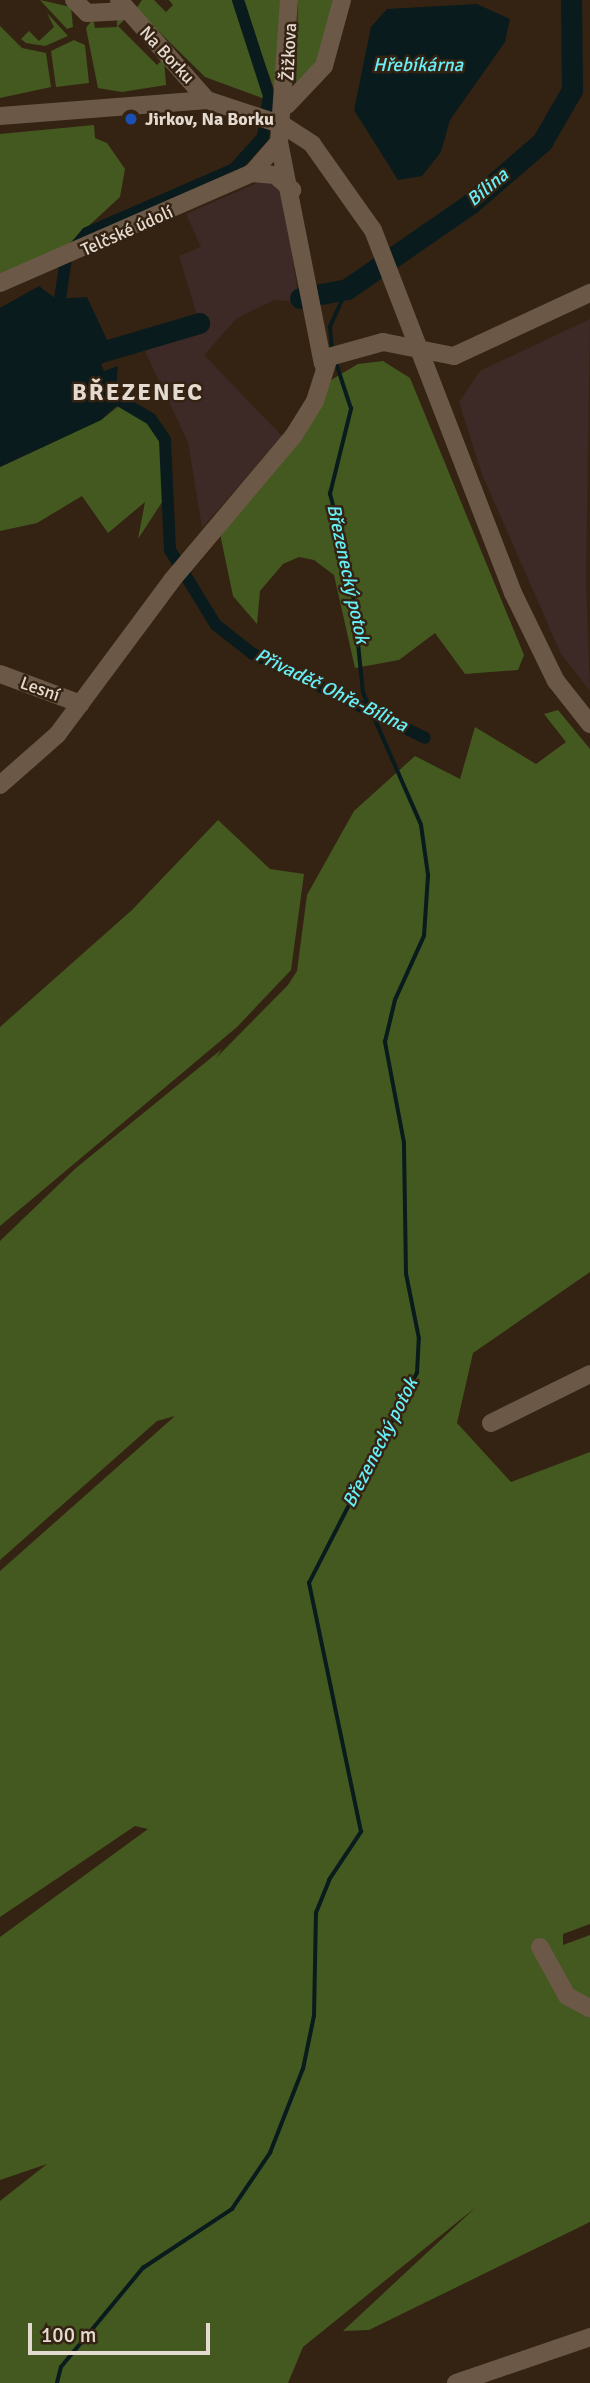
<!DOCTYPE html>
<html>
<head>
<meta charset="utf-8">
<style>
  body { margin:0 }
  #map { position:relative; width:590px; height:2383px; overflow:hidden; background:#342313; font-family:Signika,sans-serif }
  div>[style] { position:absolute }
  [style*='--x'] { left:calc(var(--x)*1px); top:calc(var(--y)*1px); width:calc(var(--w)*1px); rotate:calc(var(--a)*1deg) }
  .industrial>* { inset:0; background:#3d2926 }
  .green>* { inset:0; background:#445920 }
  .water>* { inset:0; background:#091b1c }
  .stream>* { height:3.5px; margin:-1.75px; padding:0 1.75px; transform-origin:1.75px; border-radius:1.75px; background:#091b1c }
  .canal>* { height:12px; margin:-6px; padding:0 6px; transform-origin:6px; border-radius:6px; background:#091b1c }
  .river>* { height:21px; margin:-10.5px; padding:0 10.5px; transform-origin:10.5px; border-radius:10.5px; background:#091b1c }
  .minor>* { height:18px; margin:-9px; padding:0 9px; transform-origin:9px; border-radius:9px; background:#6b5846 }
  .dots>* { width:19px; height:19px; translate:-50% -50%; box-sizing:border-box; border:4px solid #342313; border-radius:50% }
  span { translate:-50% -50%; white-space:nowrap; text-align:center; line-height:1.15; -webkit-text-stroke:5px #342313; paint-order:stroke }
  .street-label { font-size:18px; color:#e5dacf }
  .poi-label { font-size:18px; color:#e5dacf; font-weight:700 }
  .left { translate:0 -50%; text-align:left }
  .water-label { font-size:19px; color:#67eff8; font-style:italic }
  .district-label { font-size:24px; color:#e5dacf; font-weight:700; letter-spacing:2px }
  .scale { position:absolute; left:28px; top:2323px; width:182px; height:32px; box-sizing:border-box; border:4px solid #e5dacf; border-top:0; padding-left:9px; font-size:21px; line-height:24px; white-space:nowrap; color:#e5dacf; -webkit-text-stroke:5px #342313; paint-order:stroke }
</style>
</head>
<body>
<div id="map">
  <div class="industrial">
    <i style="clip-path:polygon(264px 180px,283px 188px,299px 302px,274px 300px,237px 318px,204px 355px,282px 436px,202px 528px,188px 442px,145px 351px,201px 328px,179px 256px,201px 247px,186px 214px)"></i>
    <i style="clip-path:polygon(590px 319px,586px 582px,590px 691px,561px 654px,482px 474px,459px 402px,480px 371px)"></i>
  </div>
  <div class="green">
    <i style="clip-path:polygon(40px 0,71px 7px,73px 27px,67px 29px)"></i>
    <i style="clip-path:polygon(142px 0,154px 0,166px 12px,173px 5px,169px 0,233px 0,265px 99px,205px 77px,136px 9px)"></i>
    <i style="clip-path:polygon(244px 0,281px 0,275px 92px,262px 55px)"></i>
    <i style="clip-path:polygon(298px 0,336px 0,323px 58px,296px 88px)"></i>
    <i style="clip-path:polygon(47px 13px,68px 36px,45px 46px,26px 43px,21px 39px,29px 31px,39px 41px,54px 27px)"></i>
    <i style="clip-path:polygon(117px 18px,125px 19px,118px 26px,157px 65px,164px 58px,166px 85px,122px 92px,98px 88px,86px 28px,93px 19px,95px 28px,117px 27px)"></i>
    <i style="clip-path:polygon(0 26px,22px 48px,46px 53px,51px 87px,0 98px)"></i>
    <i style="clip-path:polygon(74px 40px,85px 45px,89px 83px,56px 87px,51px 51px)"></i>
    <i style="clip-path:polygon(94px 125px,95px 138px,107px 143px,125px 169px,120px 197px,60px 252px,0 275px,0 134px)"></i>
    <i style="clip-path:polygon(383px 361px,410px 378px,524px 655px,518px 670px,465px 674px,435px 633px,399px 660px,355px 668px,334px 575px,314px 560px,299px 557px,283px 564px,260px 591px,257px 624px,233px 596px,219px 529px,320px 403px,331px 380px,358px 364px)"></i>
    <i style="clip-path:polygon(120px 405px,154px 426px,168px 462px,168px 493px,138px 539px,145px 502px,108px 533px,82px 496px,37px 523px,0 531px,0 467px,101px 420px)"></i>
    <i style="clip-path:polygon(558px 710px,590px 749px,590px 1272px,473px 1353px,457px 1423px,511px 1482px,590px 1452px,590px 1924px,563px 1934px,563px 1945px,590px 1935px,590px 2222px,369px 2330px,343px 2331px,476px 2207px,303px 2347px,288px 2383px,0 2383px,0 2201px,47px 2164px,0 2180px,0 1937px,148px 1829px,135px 1826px,0 1917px,0 1571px,175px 1416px,157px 1421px,0 1560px,0 1241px,76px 1168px,222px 1049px,216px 1058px,288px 985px,297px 971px,307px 895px,354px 811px,415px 756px,460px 779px,475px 727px,536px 764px,566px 742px,544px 714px)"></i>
    <i style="clip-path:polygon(218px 820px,270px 869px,304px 874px,291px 970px,237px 1027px,0 1226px,0 1027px,132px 910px)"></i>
  </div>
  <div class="water">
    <i style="clip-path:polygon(477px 4px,510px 19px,505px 42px,450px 120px,441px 152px,422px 176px,398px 180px,354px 110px,371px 27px,387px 9px)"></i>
    <i style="clip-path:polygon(39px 286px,56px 299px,87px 297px,108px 342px,69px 355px,71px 365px,115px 356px,101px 364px,104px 371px,118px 366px,116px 389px,122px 401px,101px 420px,0 467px,0 308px)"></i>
  </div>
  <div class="stream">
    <i style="--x:332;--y:350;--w:23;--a:-95"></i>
    <i style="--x:330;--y:327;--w:42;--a:-65.9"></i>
    <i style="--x:57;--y:2383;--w:16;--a:-76"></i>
    <i style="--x:61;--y:2367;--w:129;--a:-50.4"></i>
    <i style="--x:143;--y:2268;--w:107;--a:-33.5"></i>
    <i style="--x:232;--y:2209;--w:68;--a:-55.8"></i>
    <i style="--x:270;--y:2153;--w:90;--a:-68.6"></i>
    <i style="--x:303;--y:2069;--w:54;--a:-78.3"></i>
    <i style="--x:314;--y:2016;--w:103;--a:-88.9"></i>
    <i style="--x:316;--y:1913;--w:35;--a:-68"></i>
    <i style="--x:329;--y:1880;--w:58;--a:-56.3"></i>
    <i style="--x:361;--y:1832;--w:254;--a:-101.8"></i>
    <i style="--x:309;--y:1583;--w:236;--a:-62.8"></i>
    <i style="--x:417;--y:1373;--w:34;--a:-87"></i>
    <i style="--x:419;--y:1339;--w:66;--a:-101.3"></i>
    <i style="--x:406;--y:1274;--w:131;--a:-90.9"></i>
    <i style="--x:404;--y:1143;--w:103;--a:-100.7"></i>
    <i style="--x:385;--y:1042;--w:43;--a:-76.6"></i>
    <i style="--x:395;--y:1000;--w:70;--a:-65.6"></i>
    <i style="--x:424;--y:936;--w:61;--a:-86.2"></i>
    <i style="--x:428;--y:875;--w:50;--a:-98"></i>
    <i style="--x:421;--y:825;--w:144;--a:-113.7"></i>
    <i style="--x:363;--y:693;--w:120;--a:-95.8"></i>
    <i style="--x:351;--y:574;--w:83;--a:-104.7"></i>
    <i style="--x:330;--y:494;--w:88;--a:-76.1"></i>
    <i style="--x:351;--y:409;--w:52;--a:-108.1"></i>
  </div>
  <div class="canal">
    <i style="--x:58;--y:313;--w:56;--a:-81.7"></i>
    <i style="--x:66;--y:258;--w:33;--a:-50"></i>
    <i style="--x:87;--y:233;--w:160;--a:-23.5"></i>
    <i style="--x:234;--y:169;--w:43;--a:-47.8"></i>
    <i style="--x:263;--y:137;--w:41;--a:-81.7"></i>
    <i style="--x:269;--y:96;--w:101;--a:-107.9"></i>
    <i style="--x:107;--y:393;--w:51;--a:30.6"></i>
    <i style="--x:151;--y:419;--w:25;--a:56"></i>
    <i style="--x:165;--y:440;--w:110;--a:87.4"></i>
    <i style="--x:170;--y:550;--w:88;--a:58.5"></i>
    <i style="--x:216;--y:625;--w:47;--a:38.1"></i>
    <i style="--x:253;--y:654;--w:191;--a:26"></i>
  </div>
  <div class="river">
    <i style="--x:300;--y:298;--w:48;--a:-10.8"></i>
    <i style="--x:347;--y:289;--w:151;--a:-34.7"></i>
    <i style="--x:471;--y:203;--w:94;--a:-40.7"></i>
    <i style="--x:542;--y:142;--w:60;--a:-60"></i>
    <i style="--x:572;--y:90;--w:90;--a:-90.6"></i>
    <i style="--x:49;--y:378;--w:21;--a:-45"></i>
    <i style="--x:64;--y:363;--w:141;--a:-16.5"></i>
  </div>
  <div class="minor">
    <i style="--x:74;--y:0;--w:18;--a:45"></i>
    <i style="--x:87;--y:13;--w:39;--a:-3"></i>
    <i style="--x:119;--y:0;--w:133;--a:48.7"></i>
    <i style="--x:289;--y:0;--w:142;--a:94"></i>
    <i style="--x:279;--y:142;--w:226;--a:78.8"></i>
    <i style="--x:287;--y:105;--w:54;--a:-46.5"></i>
    <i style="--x:324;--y:66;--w:68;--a:-74.7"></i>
    <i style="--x:0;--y:116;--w:208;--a:-4.4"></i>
    <i style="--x:207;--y:100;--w:80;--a:18.2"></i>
    <i style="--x:283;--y:125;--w:35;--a:33"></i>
    <i style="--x:312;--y:144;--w:105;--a:54.7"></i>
    <i style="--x:373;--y:230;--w:389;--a:68.9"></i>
    <i style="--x:513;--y:593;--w:98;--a:64"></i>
    <i style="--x:556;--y:681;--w:55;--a:51.7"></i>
    <i style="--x:279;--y:142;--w:41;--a:131.1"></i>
    <i style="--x:252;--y:173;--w:23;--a:5"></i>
    <i style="--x:275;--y:175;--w:23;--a:41"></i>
    <i style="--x:0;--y:283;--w:275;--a:-23.6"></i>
    <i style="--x:0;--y:674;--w:86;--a:20.3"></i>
    <i style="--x:0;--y:785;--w:76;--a:-41.3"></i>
    <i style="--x:57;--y:735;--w:193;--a:-53.4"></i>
    <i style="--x:172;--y:580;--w:189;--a:-49.9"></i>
    <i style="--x:294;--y:435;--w:40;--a:-58"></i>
    <i style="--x:315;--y:401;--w:46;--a:-72.3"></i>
    <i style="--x:329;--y:357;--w:56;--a:-15.5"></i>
    <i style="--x:383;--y:342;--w:72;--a:11.2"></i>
    <i style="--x:454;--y:356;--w:150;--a:-24.9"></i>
    <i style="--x:491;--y:1423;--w:110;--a:-26.3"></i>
    <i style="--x:540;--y:1947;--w:56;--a:61.1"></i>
    <i style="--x:567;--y:1996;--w:26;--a:28"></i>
    <i style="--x:456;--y:2383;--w:142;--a:-18.9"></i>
  </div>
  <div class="dots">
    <i style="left:131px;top:119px;background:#1a4fb4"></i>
  </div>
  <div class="street-label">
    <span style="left:289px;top:52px;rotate:-87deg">Žižkova</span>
    <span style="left:167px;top:55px;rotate:47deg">Na Borku</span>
    <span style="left:127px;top:231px;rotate:-24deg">Telčské údolí</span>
    <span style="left:40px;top:689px;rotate:20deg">Lesní</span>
  </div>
  <div class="poi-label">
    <span class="left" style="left:145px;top:119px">Jirkov, Na Borku</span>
  </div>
  <div class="water-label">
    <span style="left:418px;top:66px">Hřebíkárna</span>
    <span style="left:488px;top:188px;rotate:-40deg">Bílina</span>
    <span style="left:347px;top:574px;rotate:78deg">Březenecký potok</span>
    <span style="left:331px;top:691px;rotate:26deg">Přivaděč Ohře-Bílina</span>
    <span style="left:381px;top:1443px;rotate:-63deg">Březenecký potok</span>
  </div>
  <div class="district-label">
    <span style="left:138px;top:393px">BŘEZENEC</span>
  </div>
  <div class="scale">100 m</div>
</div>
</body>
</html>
